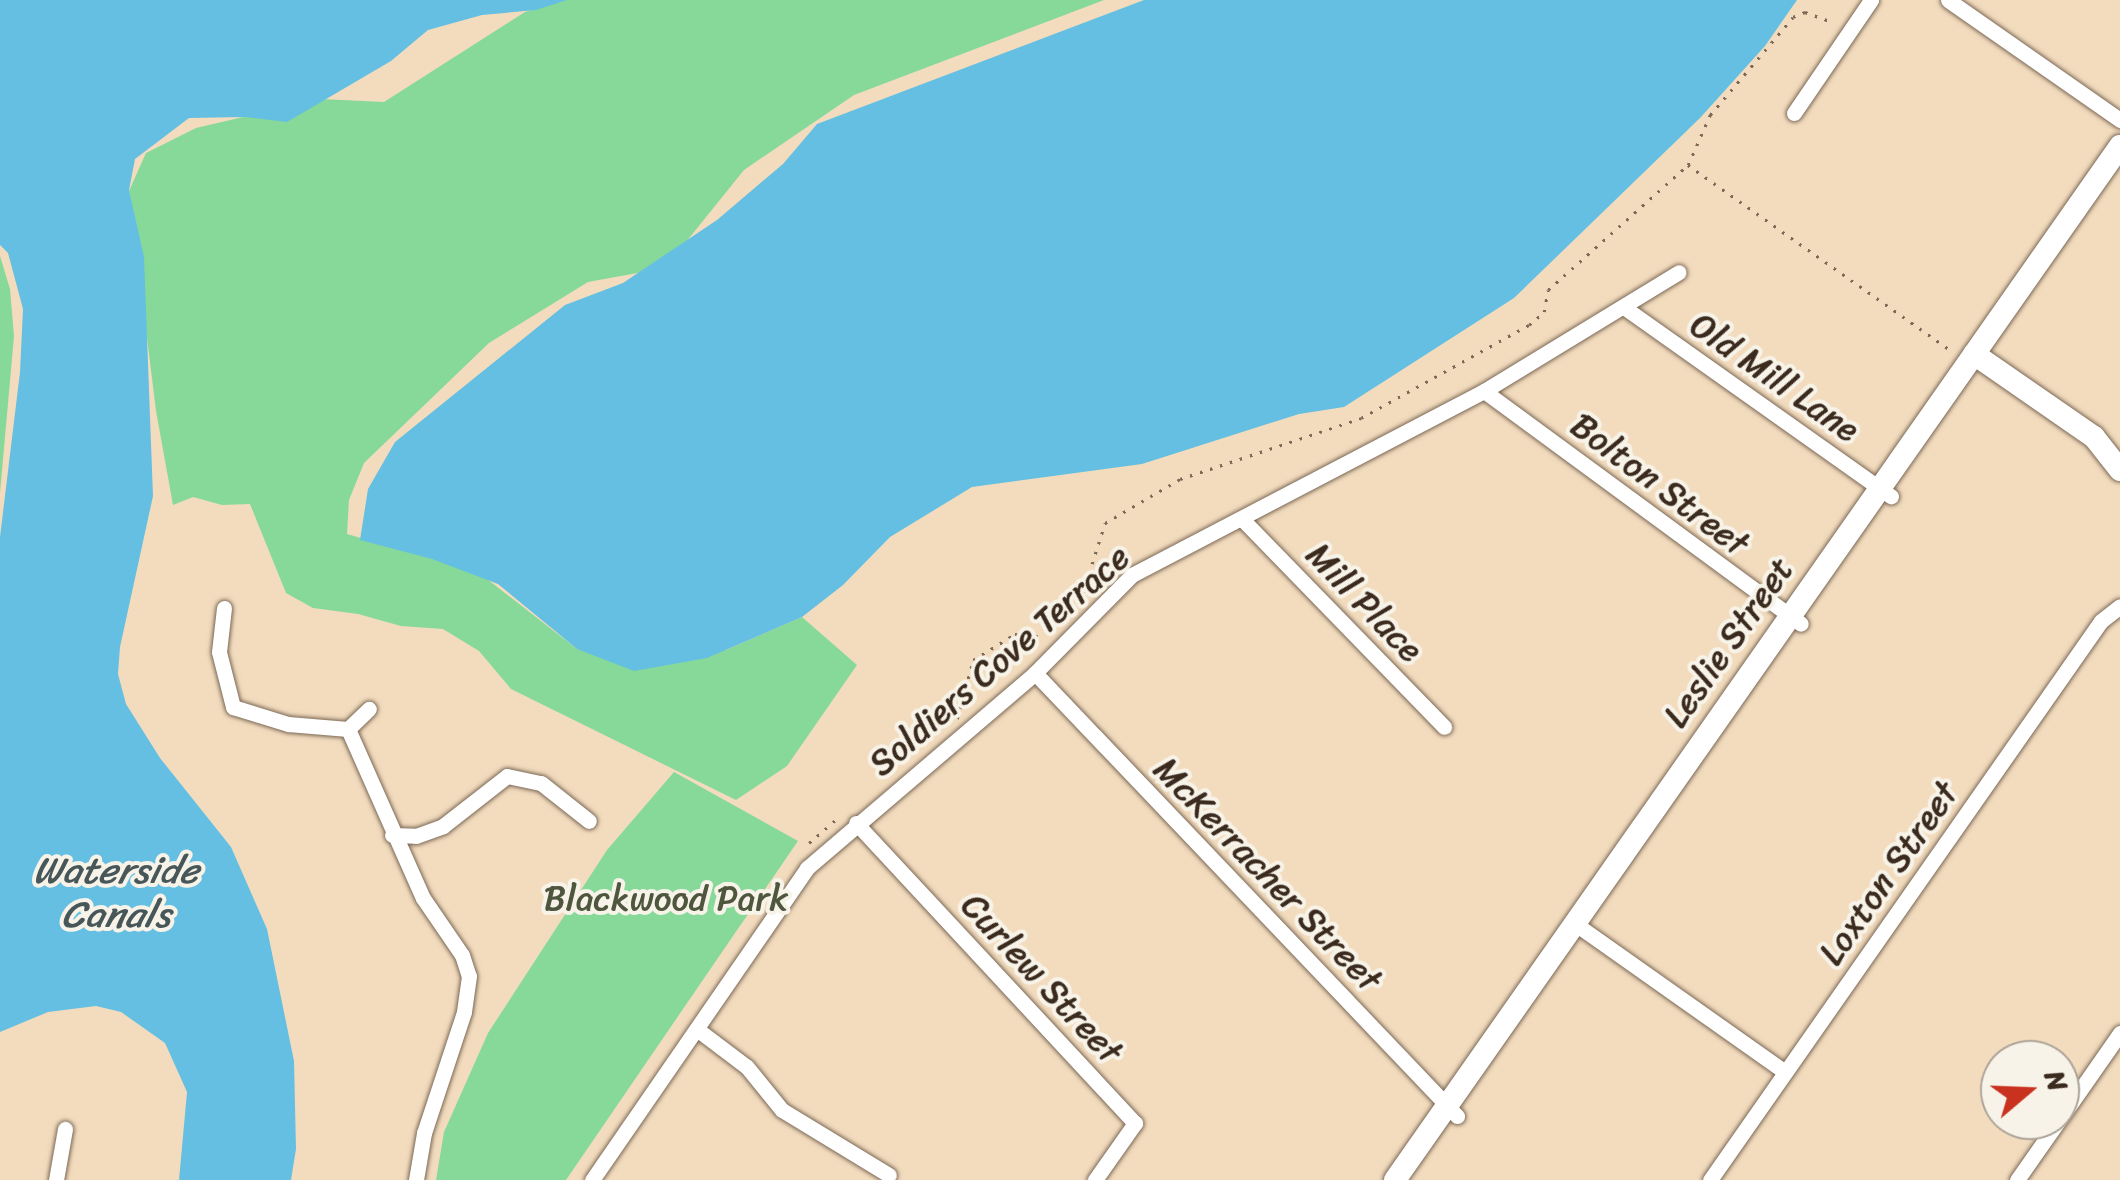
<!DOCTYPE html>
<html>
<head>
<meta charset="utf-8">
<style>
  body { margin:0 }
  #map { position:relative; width:2120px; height:1180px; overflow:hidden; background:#f3dcbe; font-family:Sriracha,sans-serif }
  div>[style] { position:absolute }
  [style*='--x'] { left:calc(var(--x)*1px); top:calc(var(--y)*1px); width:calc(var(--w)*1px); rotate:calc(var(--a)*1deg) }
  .green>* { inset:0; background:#87d99a }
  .water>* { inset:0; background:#64bfe2 }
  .path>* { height:2.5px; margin-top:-1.25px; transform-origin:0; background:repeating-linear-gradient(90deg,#7b6856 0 2.5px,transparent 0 10.5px) }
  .roads { filter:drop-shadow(0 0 2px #7b6856) drop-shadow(0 0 2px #7b6856) }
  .street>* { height:15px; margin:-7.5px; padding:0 7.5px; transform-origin:7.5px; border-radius:7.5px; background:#fff }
  .secondary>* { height:22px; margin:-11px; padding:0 11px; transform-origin:11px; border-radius:11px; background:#fff }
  span { translate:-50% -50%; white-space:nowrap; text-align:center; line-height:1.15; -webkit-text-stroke:8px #f7f3e8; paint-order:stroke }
  .street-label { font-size:35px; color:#3b2a1e }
  .park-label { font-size:35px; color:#4e563d }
  .water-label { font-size:38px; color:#475759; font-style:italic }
  .north { position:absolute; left:1980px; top:1040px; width:100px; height:100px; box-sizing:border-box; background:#f7f3e8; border:2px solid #aca397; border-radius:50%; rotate:71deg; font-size:28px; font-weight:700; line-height:40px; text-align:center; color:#3b2a1e }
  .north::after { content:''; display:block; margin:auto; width:35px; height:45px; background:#c8321e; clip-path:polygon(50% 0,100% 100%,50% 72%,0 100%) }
</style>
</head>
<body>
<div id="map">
  <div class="green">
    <i style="clip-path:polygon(564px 0,1104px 0,854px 95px,744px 170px,665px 268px,588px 282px,489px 343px,364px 463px,349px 500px,347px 534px,478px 572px,577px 649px,726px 650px,802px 617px,857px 665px,787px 766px,736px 800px,511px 689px,479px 651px,443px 629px,401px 626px,358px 614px,313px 608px,286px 593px,250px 504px,222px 505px,193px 497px,173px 505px,156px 411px,129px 191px,146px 153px,196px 128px,321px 99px,384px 102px,525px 12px)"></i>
    <i style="clip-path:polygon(0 256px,10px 289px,14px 336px,0 493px)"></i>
    <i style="clip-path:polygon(674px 772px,798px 841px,566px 1180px,436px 1180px,444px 1132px,488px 1033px,607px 850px)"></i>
  </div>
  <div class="water">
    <i style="clip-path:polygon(0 0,567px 0,536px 10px,482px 15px,428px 30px,391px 61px,287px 122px,245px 117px,189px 118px,135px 159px,129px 190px,144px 257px,153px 496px,120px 647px,118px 674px,126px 704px,160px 758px,231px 847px,267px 929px,294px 1061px,296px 1149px,291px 1180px,179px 1180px,187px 1092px,165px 1043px,121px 1012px,96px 1006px,48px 1012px,0 1032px,0 537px,20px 372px,23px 309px,8px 253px,0 245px)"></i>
    <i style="clip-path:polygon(1144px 0,1797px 0,1765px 46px,1700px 118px,1514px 298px,1344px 407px,1299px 414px,1142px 464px,972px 487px,890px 537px,843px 585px,802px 617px,707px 658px,634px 671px,577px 649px,498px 584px,432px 559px,360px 540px,368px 489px,395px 442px,565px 305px,623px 283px,717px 220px,783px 164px,817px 124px)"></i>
  </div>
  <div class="path">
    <i style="--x:1688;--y:165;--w:321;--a:35.2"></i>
    <i style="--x:1079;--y:604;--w:85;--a:-72.2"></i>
    <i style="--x:1105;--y:523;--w:87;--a:-30.4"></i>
    <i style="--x:1180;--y:479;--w:191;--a:-18.6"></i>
    <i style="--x:1361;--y:418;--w:192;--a:-29"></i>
    <i style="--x:1529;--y:325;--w:20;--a:-41"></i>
    <i style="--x:1544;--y:312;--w:22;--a:-80"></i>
    <i style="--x:1548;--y:290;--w:188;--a:-41.8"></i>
    <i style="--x:1688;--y:165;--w:55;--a:-66.3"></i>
    <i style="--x:1710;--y:115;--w:128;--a:-49.7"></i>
    <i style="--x:1793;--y:17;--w:13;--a:-23"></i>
    <i style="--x:1805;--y:12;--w:30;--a:20"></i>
    <i style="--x:957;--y:719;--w:61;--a:-74.8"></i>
    <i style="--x:973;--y:660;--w:49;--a:-31.8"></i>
    <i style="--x:1015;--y:634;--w:31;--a:6"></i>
    <i style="--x:809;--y:843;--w:37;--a:-41"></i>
  </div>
  <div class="roads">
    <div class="street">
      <i style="--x:1948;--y:0;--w:210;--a:34.9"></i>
      <i style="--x:1794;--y:113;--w:137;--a:-55.7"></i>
      <i style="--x:1625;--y:308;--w:326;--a:35.3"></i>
      <i style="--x:1484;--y:391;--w:393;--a:36.3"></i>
      <i style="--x:1242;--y:519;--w:290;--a:45.8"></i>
      <i style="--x:224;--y:608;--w:44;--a:96.5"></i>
      <i style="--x:219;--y:652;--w:57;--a:75.7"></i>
      <i style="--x:233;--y:707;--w:58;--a:17.2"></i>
      <i style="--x:288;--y:724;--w:60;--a:4.8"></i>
      <i style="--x:348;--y:729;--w:185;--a:66.1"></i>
      <i style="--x:423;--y:898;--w:69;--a:55.6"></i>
      <i style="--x:462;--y:955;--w:22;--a:72"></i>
      <i style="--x:469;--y:976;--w:36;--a:98"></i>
      <i style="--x:464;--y:1012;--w:127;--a:108.3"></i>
      <i style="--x:424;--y:1133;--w:48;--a:99.7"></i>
      <i style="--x:1035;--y:673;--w:612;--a:46.39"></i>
      <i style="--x:348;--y:729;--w:29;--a:-44"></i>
      <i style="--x:856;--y:823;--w:410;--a:47.1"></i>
      <i style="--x:1135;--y:1123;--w:70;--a:125.1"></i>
      <i style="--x:392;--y:835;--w:24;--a:2"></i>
      <i style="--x:416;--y:836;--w:29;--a:-20"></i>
      <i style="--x:443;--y:826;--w:81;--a:-38"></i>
      <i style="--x:507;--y:776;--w:35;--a:12"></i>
      <i style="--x:541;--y:783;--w:61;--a:38.4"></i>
      <i style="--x:1574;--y:923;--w:258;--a:35.2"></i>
      <i style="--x:698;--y:1030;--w:61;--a:37.1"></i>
      <i style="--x:747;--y:1067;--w:55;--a:50.9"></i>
      <i style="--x:782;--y:1110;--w:125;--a:31.3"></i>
      <i style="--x:2060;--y:1119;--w:105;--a:-55.1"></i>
      <i style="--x:56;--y:1180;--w:52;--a:-80"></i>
      <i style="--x:592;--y:1180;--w:379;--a:-55.4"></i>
      <i style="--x:807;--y:868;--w:300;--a:-40.5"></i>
      <i style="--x:1035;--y:673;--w:138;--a:-45.3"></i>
      <i style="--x:1132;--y:575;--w:397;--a:-27.6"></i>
      <i style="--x:1484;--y:391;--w:228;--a:-31.4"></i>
      <i style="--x:1710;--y:1180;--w:682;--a:-55.03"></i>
      <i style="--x:2101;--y:621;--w:24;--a:-38"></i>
      <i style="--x:2017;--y:1180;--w:73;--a:-55"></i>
    </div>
    <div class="secondary">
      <i style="--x:1974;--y:354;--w:146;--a:34.7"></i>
      <i style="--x:2094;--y:437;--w:42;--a:51.8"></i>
      <i style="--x:1395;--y:1180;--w:1263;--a:-54.96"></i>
    </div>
  </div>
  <div class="street-label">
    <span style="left:1775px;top:377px;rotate:35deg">Old Mill Lane</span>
    <span style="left:1660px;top:484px;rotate:37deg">Bolton Street</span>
    <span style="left:1365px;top:602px;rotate:46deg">Mill Place</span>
    <span style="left:1728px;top:642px;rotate:-55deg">Leslie Street</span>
    <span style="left:999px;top:660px;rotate:-41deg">Soldiers Cove Terrace</span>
    <span style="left:1888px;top:873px;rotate:-55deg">Loxton Street</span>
    <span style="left:1268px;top:874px;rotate:46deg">McKerracher Street</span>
    <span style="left:1042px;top:978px;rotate:47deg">Curlew Street</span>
  </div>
  <div class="park-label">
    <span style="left:666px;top:898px">Blackwood Park</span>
  </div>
  <div class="water-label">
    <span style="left:116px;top:893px">Waterside<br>Canals</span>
  </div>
  <div class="north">N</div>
</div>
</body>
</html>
